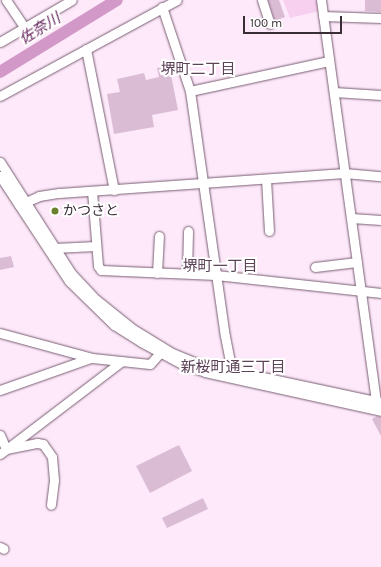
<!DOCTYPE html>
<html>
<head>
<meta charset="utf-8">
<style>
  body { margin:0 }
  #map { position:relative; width:381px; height:567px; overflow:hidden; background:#fde9f9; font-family:Karla,"Noto Sans JP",sans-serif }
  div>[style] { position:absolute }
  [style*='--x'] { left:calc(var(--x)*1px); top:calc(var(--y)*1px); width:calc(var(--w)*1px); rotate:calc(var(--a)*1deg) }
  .green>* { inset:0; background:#f8d0ef }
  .river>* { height:12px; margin:-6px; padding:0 6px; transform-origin:6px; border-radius:6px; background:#d298c7 }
  .building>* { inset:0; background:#dbbcd5 }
  .roads { filter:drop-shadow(0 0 1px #795d73) drop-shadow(0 0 1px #795d73) }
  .minor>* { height:9px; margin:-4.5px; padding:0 4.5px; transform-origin:4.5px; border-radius:4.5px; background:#fff }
  .dots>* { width:11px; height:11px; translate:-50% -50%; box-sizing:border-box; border:2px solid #fff; border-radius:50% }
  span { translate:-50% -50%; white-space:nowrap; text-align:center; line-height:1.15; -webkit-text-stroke:4px #fff; paint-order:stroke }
  .poi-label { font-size:14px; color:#392d36 }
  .left { translate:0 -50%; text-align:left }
  .water-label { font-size:15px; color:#5f1b57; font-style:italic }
  .neighbourhood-label { font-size:15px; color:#5d4358 }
  .scale { position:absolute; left:243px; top:16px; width:99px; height:18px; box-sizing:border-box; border:2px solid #392d36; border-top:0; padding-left:5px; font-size:12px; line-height:14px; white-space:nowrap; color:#392d36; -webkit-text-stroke:3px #fff; paint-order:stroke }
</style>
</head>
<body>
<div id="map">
  <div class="green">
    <i style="clip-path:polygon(283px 0,317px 0,319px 11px,290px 18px)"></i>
  </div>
  <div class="river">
    <i style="--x:0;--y:72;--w:137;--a:-31.6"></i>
  </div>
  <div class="building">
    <i style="clip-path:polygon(268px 0,279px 0,285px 17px,275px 21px)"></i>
    <i style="clip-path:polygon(365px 0,381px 0,381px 12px,365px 11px)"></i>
    <i style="clip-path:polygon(165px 66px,167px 75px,171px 75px,178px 110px,152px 115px,154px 127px,114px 134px,107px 94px,120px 92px,117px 79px,144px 73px,146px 80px,159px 77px,157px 68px)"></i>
    <i style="clip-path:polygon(11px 256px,14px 267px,0 270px,0 258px)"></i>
    <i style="clip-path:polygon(377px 416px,381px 417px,381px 436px,372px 419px)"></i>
    <i style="clip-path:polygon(179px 445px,192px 471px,150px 493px,136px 466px)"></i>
    <i style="clip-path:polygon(203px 498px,208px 509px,167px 528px,162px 518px)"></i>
  </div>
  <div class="roads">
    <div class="minor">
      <i style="--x:6;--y:0;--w:32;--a:56"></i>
      <i style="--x:262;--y:0;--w:25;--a:72"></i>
      <i style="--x:321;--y:0;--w:406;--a:82.2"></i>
      <i style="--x:162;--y:7;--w:89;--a:71.6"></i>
      <i style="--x:190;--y:91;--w:247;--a:81.9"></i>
      <i style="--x:225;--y:336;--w:37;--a:79"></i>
      <i style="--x:323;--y:16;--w:58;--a:2"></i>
      <i style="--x:0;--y:42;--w:83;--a:-30.3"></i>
      <i style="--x:86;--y:49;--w:144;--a:78.8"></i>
      <i style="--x:190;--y:91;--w:142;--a:-12.2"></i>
      <i style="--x:334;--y:92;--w:47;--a:3.7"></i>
      <i style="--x:0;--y:96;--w:201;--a:-28.5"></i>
      <i style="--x:0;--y:162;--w:132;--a:57.4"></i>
      <i style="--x:71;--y:273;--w:33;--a:47"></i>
      <i style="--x:93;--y:297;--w:51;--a:38.7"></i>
      <i style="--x:133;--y:329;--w:46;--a:31.6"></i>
      <i style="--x:172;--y:353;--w:27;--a:22"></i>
      <i style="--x:197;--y:363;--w:188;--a:12"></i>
      <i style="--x:0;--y:176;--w:126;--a:56.7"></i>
      <i style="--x:69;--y:281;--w:63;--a:44.4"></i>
      <i style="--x:114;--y:325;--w:32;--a:32"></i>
      <i style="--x:141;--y:342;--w:47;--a:28.2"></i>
      <i style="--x:182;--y:364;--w:24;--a:19"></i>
      <i style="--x:205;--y:372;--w:180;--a:12.5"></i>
      <i style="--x:266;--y:179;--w:52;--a:86.7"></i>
      <i style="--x:92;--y:191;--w:75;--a:85.4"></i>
      <i style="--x:98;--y:266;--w:5;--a:53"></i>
      <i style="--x:101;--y:270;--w:115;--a:2.5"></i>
      <i style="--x:216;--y:275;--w:166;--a:6.2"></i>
      <i style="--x:19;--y:205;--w:22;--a:-24"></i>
      <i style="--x:39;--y:196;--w:20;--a:-9"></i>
      <i style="--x:59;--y:193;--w:286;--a:-4"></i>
      <i style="--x:344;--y:173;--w:37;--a:5"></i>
      <i style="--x:351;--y:218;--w:30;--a:4"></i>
      <i style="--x:54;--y:248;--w:42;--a:-2.7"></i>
      <i style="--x:315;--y:267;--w:42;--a:-6.8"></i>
      <i style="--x:157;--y:273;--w:37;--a:-87"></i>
      <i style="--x:187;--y:273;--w:42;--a:-88.6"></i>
      <i style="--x:0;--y:333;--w:95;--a:15.2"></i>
      <i style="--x:92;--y:358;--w:58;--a:5.9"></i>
      <i style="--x:150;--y:364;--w:15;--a:-48"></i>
      <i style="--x:0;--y:390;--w:96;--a:-19.4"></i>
      <i style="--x:0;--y:435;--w:15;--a:67"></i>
      <i style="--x:6;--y:449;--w:32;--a:-11"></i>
      <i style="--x:37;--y:443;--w:6;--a:9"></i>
      <i style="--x:43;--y:444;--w:16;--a:55"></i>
      <i style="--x:52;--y:457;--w:23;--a:85"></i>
      <i style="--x:54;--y:480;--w:25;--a:97"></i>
      <i style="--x:0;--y:454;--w:153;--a:-37.3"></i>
      <i style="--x:0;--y:547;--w:4;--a:27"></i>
    </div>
  </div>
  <div class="dots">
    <i style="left:55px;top:211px;background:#6c7f2f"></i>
  </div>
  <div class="poi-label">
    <span class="left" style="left:63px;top:211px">かつさと</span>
  </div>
  <div class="water-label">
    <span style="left:40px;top:29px;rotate:-32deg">佐奈川</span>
  </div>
  <div class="neighbourhood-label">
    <span style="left:198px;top:70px">堺町二丁目</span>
    <span style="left:220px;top:267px">堺町一丁目</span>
    <span style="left:233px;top:368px">新桜町通三丁目</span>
  </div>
  <div class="scale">100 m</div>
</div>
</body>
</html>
